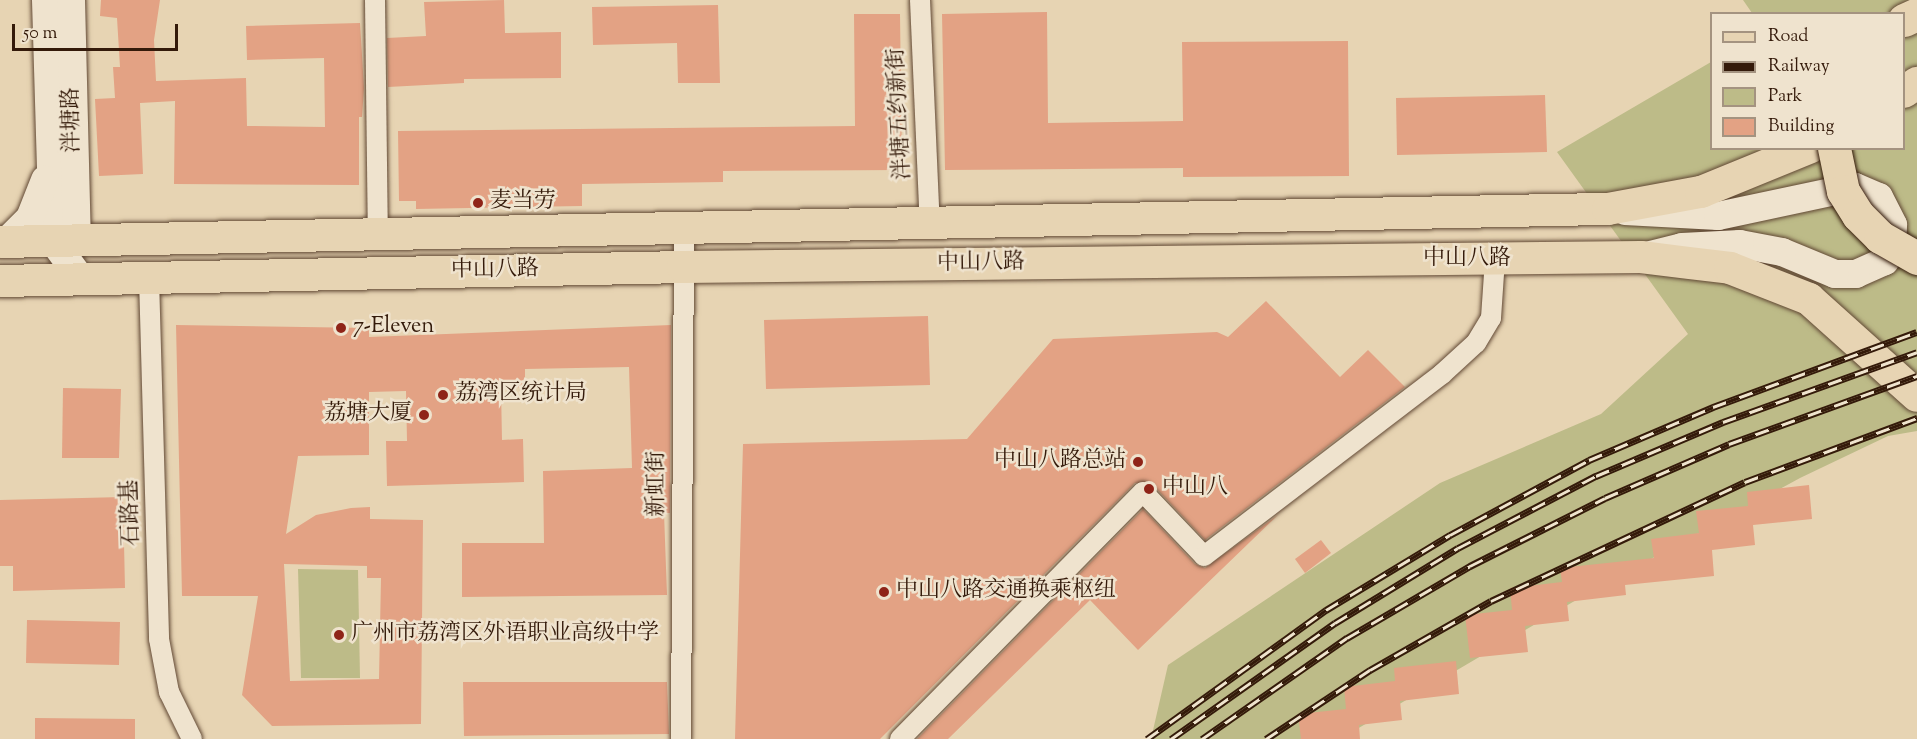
<!DOCTYPE html>
<html>
<head>
<meta charset="utf-8">
<style>
  body { margin:0 }
  #map { position:relative; width:1917px; height:739px; overflow:hidden; background:#e7d4b3; font-family:"Sorts Mill Goudy","Noto Serif SC",serif }
  div>[style] { position:absolute }
  [style*='--x'] { left:calc(var(--x)*1px); top:calc(var(--y)*1px); width:calc(var(--w)*1px); rotate:calc(var(--a)*1deg) }
  .green>* { inset:0; background:#bdbb88 }
  .building>* { inset:0; background:#e3a284 }
  .roads { filter:drop-shadow(0 0 2px #614834) drop-shadow(0 0 2px #614834) }
  .street>* { height:20px; margin:-10px; padding:0 10px; transform-origin:10px; border-radius:10px; background:#efe3ce }
  .secondary>* { height:28px; margin:-14px; padding:0 14px; transform-origin:14px; border-radius:14px; background:#efe3ce }
  .primary>* { height:32px; margin:-16px; padding:0 16px; transform-origin:16px; border-radius:16px; background:#e7d4b3 }
  .highway>* { height:33px; margin:-16.5px; padding:0 16.5px; transform-origin:16.5px; border-radius:16.5px; background:#e7d4b3 }
  .rail>* { height:7px; margin-top:-3.5px; transform-origin:0; background:repeating-linear-gradient(90deg,#efe3ce 0 14px,#341a0a 0 28px); box-sizing:border-box; border-block:2px solid #341a0a }
  .bridges { filter:drop-shadow(0 0 2px #341a0a) drop-shadow(0 0 2px #341a0a) }
  .highway-bridge>* { height:33px; margin:-16.5px; padding:0 16.5px; transform-origin:16.5px; border-radius:16.5px; background:#e7d4b3 }
  .dots>* { width:16px; height:16px; translate:-50% -50%; box-sizing:border-box; border:3px solid #efe3ce; border-radius:50% }
  span { translate:-50% -50%; white-space:nowrap; text-align:center; line-height:1.15; -webkit-text-stroke:5px #efe3ce; paint-order:stroke }
  .street-label { font-size:22px; color:#341a0a }
  .poi-label { font-size:22px; color:#341a0a }
  .left { translate:0 -50%; text-align:left }
  .right { translate:-100% -50%; text-align:right }
  .legend { position:absolute; left:1710px; top:12px; width:195px; height:138px; box-sizing:border-box; background:#efe3ce; border:2px solid #a49380; margin:0; padding:8px 10px; list-style:none; font-size:18px; color:#341a0a }
  .legend li { display:flex; align-items:center; gap:12px; height:30px }
  .legend b { width:30px; border:2px solid #a49380 }
  .scale { position:absolute; left:12px; top:24px; width:166px; height:27px; box-sizing:border-box; border:3px solid #341a0a; border-top:0; padding-left:8px; font-size:18px; line-height:21px; white-space:nowrap; color:#341a0a; -webkit-text-stroke:4px #efe3ce; paint-order:stroke }
</style>
</head>
<body>
<div id="map">
  <div class="green">
    <i style="clip-path:polygon(1743px 0,1917px 0,1917px 431px,1888px 436px,1800px 478px,1583px 596px,1340px 739px,1151px 739px,1168px 665px,1440px 483px,1601px 414px,1688px 334px,1557px 152px,1711px 62px,1712px 148px,1904px 148px,1904px 14px,1752px 13px)"></i>
    <i style="clip-path:polygon(298px 569px,358px 570px,360px 678px,301px 678px)"></i>
  </div>
  <div class="building">
    <i style="clip-path:polygon(101px 0,160px 0,154px 40px,156px 81px,246px 78px,247px 126px,325px 127px,324px 58px,247px 60px,246px 26px,360px 23px,364px 88px,362px 117px,359px 117px,359px 185px,174px 184px,175px 101px,140px 103px,143px 174px,99px 176px,95px 99px,115px 98px,113px 67px,120px 67px,117px 18px,100px 16px)"></i>
    <i style="clip-path:polygon(504px 0,505px 33px,561px 32px,561px 78px,464px 79px,464px 83px,388px 87px,387px 38px,426px 36px,424px 2px)"></i>
    <i style="clip-path:polygon(718px 5px,720px 83px,678px 83px,677px 43px,593px 45px,592px 7px)"></i>
    <i style="clip-path:polygon(1047px 12px,1048px 123px,1183px 121px,1182px 42px,1348px 41px,1349px 176px,1183px 177px,1183px 168px,945px 170px,942px 14px)"></i>
    <i style="clip-path:polygon(854px 14px,900px 14px,902px 170px,723px 171px,723px 182px,582px 184px,582px 206px,416px 209px,416px 201px,399px 201px,398px 131px,855px 126px)"></i>
    <i style="clip-path:polygon(1545px 95px,1547px 152px,1397px 155px,1396px 98px)"></i>
    <i style="clip-path:polygon(1266px 301px,1340px 377px,1368px 350px,1405px 387px,1205px 540px,1151px 483px,1135px 483px,880px 739px,735px 739px,743px 444px,967px 439px,1053px 339px,1217px 332px,1228px 337px)"></i>
    <i style="clip-path:polygon(928px 316px,930px 385px,766px 389px,764px 320px)"></i>
    <i style="clip-path:polygon(evenodd,176px 325px,369px 328px,369px 337px,671px 325px,670px 513px,664px 513px,667px 595px,462px 597px,462px 543px,544px 543px,543px 471px,632px 468px,629px 367px,525px 369px,525px 387px,501px 388px,502px 440px,523px 439px,524px 482px,387px 486px,386px 441px,407px 441px,406px 391px,369px 392px,369px 455px,298px 456px,286px 534px,316px 515px,351px 508px,370px 507px,370px 519px,423px 520px,421px 724px,272px 726px,242px 695px,258px 596px,182px 596px,176px 325px,284px 564px,367px 566px,367px 578px,381px 578px,379px 679px,290px 681px,284px 564px)"></i>
    <i style="clip-path:polygon(63px 388px,121px 389px,119px 458px,62px 458px)"></i>
    <i style="clip-path:polygon(1809px 485px,1812px 519px,1753px 525px,1755px 545px,1712px 550px,1714px 576px,1625px 585px,1626px 595px,1567px 602px,1569px 621px,1525px 626px,1528px 652px,1470px 658px,1465px 615px,1512px 610px,1510px 588px,1562px 582px,1560px 568px,1654px 558px,1651px 539px,1699px 533px,1696px 511px,1748px 506px,1747px 492px)"></i>
    <i style="clip-path:polygon(123px 497px,125px 588px,13px 591px,13px 566px,0 566px,0 500px)"></i>
    <i style="clip-path:polygon(1143px 509px,1195px 564px,1205px 568px,1278px 515px,1138px 650px,1090px 600px,948px 739px,917px 739px)"></i>
    <i style="clip-path:polygon(1321px 540px,1331px 553px,1305px 573px,1295px 559px)"></i>
    <i style="clip-path:polygon(27px 620px,120px 622px,119px 665px,26px 663px)"></i>
    <i style="clip-path:polygon(1456px 661px,1459px 694px,1400px 701px,1402px 720px,1359px 725px,1360px 739px,1301px 739px,1298px 714px,1346px 709px,1344px 687px,1395px 681px,1394px 668px)"></i>
    <i style="clip-path:polygon(463px 682px,667px 682px,669px 734px,464px 736px)"></i>
    <i style="clip-path:polygon(35px 718px,135px 719px,135px 739px,35px 739px)"></i>
  </div>
  <div class="roads">
    <div class="street">
      <i style="--x:375;--y:0;--w:235;--a:89.3"></i>
      <i style="--x:920;--y:0;--w:226;--a:87.5"></i>
      <i style="--x:149;--y:278;--w:361;--a:88.4"></i>
      <i style="--x:159;--y:639;--w:54;--a:79.3"></i>
      <i style="--x:169;--y:692;--w:52;--a:63.9"></i>
      <i style="--x:681;--y:739;--w:510;--a:-89.66"></i>
      <i style="--x:900;--y:739;--w:346;--a:-45.5"></i>
      <i style="--x:1143;--y:492;--w:88;--a:46.4"></i>
      <i style="--x:1204;--y:556;--w:300;--a:-37.4"></i>
      <i style="--x:1442;--y:374;--w:46;--a:-42.4"></i>
      <i style="--x:1476;--y:343;--w:29;--a:-59"></i>
      <i style="--x:1491;--y:318;--w:58;--a:-86.1"></i>
    </div>
    <div class="secondary">
      <i style="--x:46;--y:0;--w:241;--a:88.3"></i>
      <i style="--x:53;--y:241;--w:47;--a:53.6"></i>
      <i style="--x:71;--y:0;--w:241;--a:88.6"></i>
      <i style="--x:1625;--y:211;--w:93;--a:3.1"></i>
      <i style="--x:1718;--y:216;--w:140;--a:-12"></i>
      <i style="--x:1855;--y:187;--w:26;--a:23"></i>
      <i style="--x:1879;--y:197;--w:31;--a:63"></i>
      <i style="--x:1893;--y:225;--w:24;--a:92"></i>
      <i style="--x:1892;--y:249;--w:14;--a:120"></i>
      <i style="--x:1885;--y:261;--w:32;--a:156"></i>
      <i style="--x:1856;--y:274;--w:21;--a:180"></i>
      <i style="--x:1835;--y:274;--w:57;--a:-157.5"></i>
      <i style="--x:1782;--y:252;--w:43;--a:-169.2"></i>
      <i style="--x:1740;--y:244;--w:58;--a:177"></i>
      <i style="--x:1682;--y:247;--w:34;--a:166"></i>
      <i style="--x:6;--y:242;--w:34;--a:-45"></i>
      <i style="--x:30;--y:218;--w:41;--a:-68.5"></i>
    </div>
    <div class="primary">
      <i style="--x:1904;--y:92;--w:16;--a:-35"></i>
      <i style="--x:0;--y:242;--w:1608;--a:-1.18"></i>
      <i style="--x:1608;--y:209;--w:95;--a:-10.4"></i>
      <i style="--x:1701;--y:192;--w:117;--a:-22.2"></i>
      <i style="--x:0;--y:281;--w:683;--a:-1.17"></i>
      <i style="--x:683;--y:267;--w:958;--a:-0.6"></i>
      <i style="--x:1641;--y:257;--w:90;--a:7"></i>
      <i style="--x:1730;--y:268;--w:85;--a:21.4"></i>
      <i style="--x:1809;--y:299;--w:145;--a:41.9"></i>
    </div>
    <div class="highway">
      <i style="--x:1904;--y:20;--w:14;--a:-25"></i>
    </div>
  </div>
  <div class="rail">
    <i style="--x:1147;--y:739;--w:221;--a:-35.8"></i>
    <i style="--x:1326;--y:610;--w:145;--a:-31.2"></i>
    <i style="--x:1450;--y:535;--w:158;--a:-28.3"></i>
    <i style="--x:1589;--y:460;--w:135;--a:-23.1"></i>
    <i style="--x:1713;--y:407;--w:217;--a:-20.2"></i>
    <i style="--x:1171;--y:739;--w:201;--a:-35.3"></i>
    <i style="--x:1335;--y:623;--w:144;--a:-31.4"></i>
    <i style="--x:1458;--y:548;--w:156;--a:-27.6"></i>
    <i style="--x:1596;--y:476;--w:138;--a:-23"></i>
    <i style="--x:1723;--y:422;--w:206;--a:-19.8"></i>
    <i style="--x:1202;--y:739;--w:177;--a:-34.9"></i>
    <i style="--x:1347;--y:638;--w:143;--a:-30.3"></i>
    <i style="--x:1470;--y:566;--w:151;--a:-26.7"></i>
    <i style="--x:1605;--y:498;--w:135;--a:-23.5"></i>
    <i style="--x:1729;--y:444;--w:200;--a:-19.9"></i>
    <i style="--x:1266;--y:739;--w:125;--a:-33.6"></i>
    <i style="--x:1370;--y:670;--w:139;--a:-29.7"></i>
    <i style="--x:1491;--y:601;--w:280;--a:-25.1"></i>
    <i style="--x:1745;--y:482;--w:184;--a:-20.4"></i>
  </div>
  <div class="bridges">
    <div class="highway-bridge">
      <i style="--x:1834;--y:148;--w:44;--a:78.2"></i>
      <i style="--x:1843;--y:191;--w:28;--a:58"></i>
      <i style="--x:1858;--y:215;--w:31;--a:45"></i>
      <i style="--x:1880;--y:237;--w:43;--a:29.6"></i>
    </div>
  </div>
  <div class="dots">
    <i style="left:478px;top:203px;background:#8f2418"></i>
    <i style="left:341px;top:328px;background:#8f2418"></i>
    <i style="left:443px;top:395px;background:#8f2418"></i>
    <i style="left:424px;top:415px;background:#8f2418"></i>
    <i style="left:1138px;top:462px;background:#8f2418"></i>
    <i style="left:1149px;top:489px;background:#8f2418"></i>
    <i style="left:884px;top:592px;background:#8f2418"></i>
    <i style="left:339px;top:635px;background:#8f2418"></i>
  </div>
  <div class="street-label">
    <span style="left:901px;top:114px;rotate:-93deg">泮塘五约新街</span>
    <span style="left:73px;top:120px;rotate:-91deg">泮塘路</span>
    <span style="left:1467px;top:260px">中山八路</span>
    <span style="left:981px;top:264px;rotate:-1deg">中山八路</span>
    <span style="left:495px;top:271px;rotate:-1deg">中山八路</span>
    <span style="left:658px;top:484px;rotate:-90deg">新虹街</span>
    <span style="left:132px;top:513px;rotate:-92deg">石路基</span>
  </div>
  <div class="poi-label">
    <span class="left" style="left:490px;top:203px">麦当劳</span>
    <span class="left" style="left:353px;top:328px">7-Eleven</span>
    <span class="left" style="left:455px;top:395px">荔湾区统计局</span>
    <span class="right" style="left:412px;top:415px">荔塘大厦</span>
    <span class="right" style="left:1126px;top:462px">中山八路总站</span>
    <span class="left" style="left:1162px;top:489px">中山八</span>
    <span class="left" style="left:896px;top:592px">中山八路交通换乘枢纽</span>
    <span class="left" style="left:351px;top:635px">广州市荔湾区外语职业高级中学</span>
  </div>
  <ul class="legend">
  <li><b style="height:8px;background:#e7d4b3"></b>Road</li>
  <li><b style="height:8px;background:#341a0a"></b>Railway</li>
  <li><b style="height:16px;background:#bdbb88"></b>Park</li>
  <li><b style="height:16px;background:#e3a284"></b>Building</li>
  </ul>
  <div class="scale">50 m</div>
</div>
</body>
</html>
